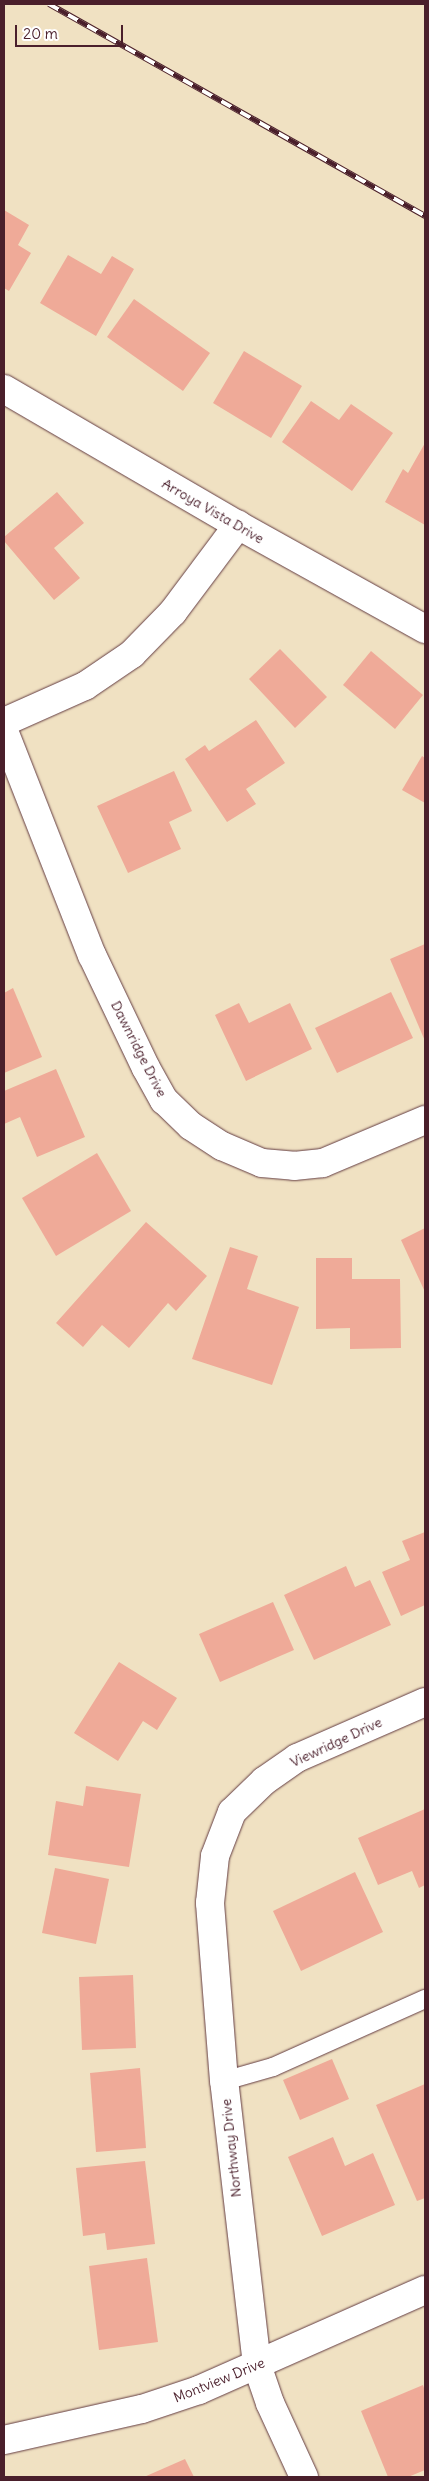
<!DOCTYPE html>
<html>
<head>
<meta charset="utf-8">
<style>
  body { margin:0 }
  #map { position:relative; width:429px; height:2481px; overflow:hidden; background:#f0e1c2; font-family:Delius,sans-serif }
  div>[style] { position:absolute }
  [style*='--x'] { left:calc(var(--x)*1px); top:calc(var(--y)*1px); width:calc(var(--w)*1px); rotate:calc(var(--a)*1deg) }
  .building>* { inset:0; background:#efaa98 }
  .roads { filter:drop-shadow(0 0 1px #633c42) drop-shadow(0 0 1px #633c42) }
  .lane>* { height:18px; margin:-9px; padding:0 9px; transform-origin:9px; border-radius:9px; background:#fff }
  .street>* { height:28px; margin:-14px; padding:0 14px; transform-origin:14px; border-radius:14px; background:#fff }
  .rail>* { height:5.5px; margin-top:-2.75px; transform-origin:0; background:repeating-linear-gradient(90deg,#fff 0 11px,#4a1f2b 0 22px); box-sizing:border-box; border-block:1px solid #4a1f2b }
  span { translate:-50% -50%; white-space:nowrap; text-align:center; line-height:1.15; -webkit-text-stroke:4.5px #fff; paint-order:stroke }
  .street-label { font-size:14px; color:#4a1f2b }
  .frame { position:absolute; inset:0; border:5px solid #4a1f2b; pointer-events:none }
  .scale { position:absolute; left:15px; top:25px; width:108px; height:22px; box-sizing:border-box; border:2px solid #4a1f2b; border-top:0; padding-left:6px; font-size:15px; line-height:18px; white-space:nowrap; color:#4a1f2b; -webkit-text-stroke:4px #fff; paint-order:stroke }
</style>
</head>
<body>
<div id="map">
  <div class="building">
    <i style="clip-path:polygon(4px 210px,29px 225px,18px 245px,31px 253px,9px 291px,4px 288px)"></i>
    <i style="clip-path:polygon(68px 255px,101px 274px,112px 256px,134px 269px,96px 336px,40px 303px)"></i>
    <i style="clip-path:polygon(134px 299px,210px 353px,183px 391px,107px 337px)"></i>
    <i style="clip-path:polygon(244px 351px,302px 386px,271px 438px,213px 403px)"></i>
    <i style="clip-path:polygon(311px 401px,339px 420px,351px 404px,393px 433px,352px 491px,282px 442px)"></i>
    <i style="clip-path:polygon(425px 443px,425px 525px,385px 502px,403px 469px,408px 473px)"></i>
    <i style="clip-path:polygon(57px 492px,84px 523px,54px 548px,80px 578px,54px 600px,4px 541px,4px 537px)"></i>
    <i style="clip-path:polygon(280px 649px,327px 697px,295px 728px,249px 679px)"></i>
    <i style="clip-path:polygon(371px 651px,423px 695px,395px 729px,343px 685px)"></i>
    <i style="clip-path:polygon(256px 720px,285px 763px,246px 789px,256px 804px,227px 822px,185px 759px,205px 745px,209px 751px)"></i>
    <i style="clip-path:polygon(422px 756px,425px 758px,425px 803px,402px 790px)"></i>
    <i style="clip-path:polygon(174px 771px,192px 811px,169px 822px,181px 849px,128px 873px,97px 806px)"></i>
    <i style="clip-path:polygon(425px 944px,425px 1041px,390px 959px)"></i>
    <i style="clip-path:polygon(13px 988px,42px 1057px,4px 1073px,4px 993px)"></i>
    <i style="clip-path:polygon(391px 992px,413px 1038px,337px 1073px,315px 1028px)"></i>
    <i style="clip-path:polygon(239px 1003px,249px 1023px,290px 1003px,312px 1049px,246px 1081px,215px 1015px)"></i>
    <i style="clip-path:polygon(56px 1069px,85px 1137px,37px 1157px,20px 1117px,4px 1124px,4px 1091px)"></i>
    <i style="clip-path:polygon(97px 1153px,131px 1211px,56px 1256px,22px 1198px)"></i>
    <i style="clip-path:polygon(146px 1222px,207px 1276px,176px 1311px,168px 1303px,129px 1348px,102px 1325px,83px 1347px,56px 1323px)"></i>
    <i style="clip-path:polygon(425px 1228px,425px 1292px,401px 1240px)"></i>
    <i style="clip-path:polygon(230px 1247px,258px 1256px,247px 1289px,299px 1307px,272px 1385px,192px 1359px)"></i>
    <i style="clip-path:polygon(316px 1258px,352px 1258px,352px 1279px,400px 1279px,401px 1348px,350px 1349px,350px 1328px,316px 1329px)"></i>
    <i style="clip-path:polygon(425px 1532px,425px 1605px,401px 1616px,382px 1572px,410px 1560px,402px 1541px)"></i>
    <i style="clip-path:polygon(346px 1566px,355px 1587px,370px 1580px,391px 1625px,314px 1660px,284px 1595px)"></i>
    <i style="clip-path:polygon(273px 1602px,294px 1650px,220px 1682px,199px 1634px)"></i>
    <i style="clip-path:polygon(119px 1662px,177px 1698px,157px 1730px,143px 1721px,118px 1761px,74px 1733px)"></i>
    <i style="clip-path:polygon(86px 1786px,141px 1794px,129px 1867px,48px 1855px,56px 1801px,83px 1806px)"></i>
    <i style="clip-path:polygon(425px 1809px,425px 1885px,419px 1888px,412px 1871px,378px 1885px,358px 1838px)"></i>
    <i style="clip-path:polygon(55px 1868px,109px 1879px,96px 1944px,42px 1933px)"></i>
    <i style="clip-path:polygon(355px 1872px,383px 1932px,301px 1971px,273px 1911px)"></i>
    <i style="clip-path:polygon(133px 1975px,136px 2048px,82px 2050px,79px 1977px)"></i>
    <i style="clip-path:polygon(332px 2059px,349px 2099px,300px 2120px,283px 2080px)"></i>
    <i style="clip-path:polygon(140px 2068px,146px 2148px,96px 2152px,90px 2073px)"></i>
    <i style="clip-path:polygon(425px 2084px,425px 2198px,417px 2201px,376px 2105px)"></i>
    <i style="clip-path:polygon(333px 2137px,345px 2166px,373px 2153px,395px 2205px,322px 2236px,288px 2157px)"></i>
    <i style="clip-path:polygon(145px 2161px,155px 2244px,107px 2250px,105px 2233px,83px 2236px,76px 2168px)"></i>
    <i style="clip-path:polygon(147px 2258px,158px 2342px,99px 2350px,89px 2266px)"></i>
    <i style="clip-path:polygon(423px 2385px,425px 2391px,425px 2470px,408px 2477px,388px 2477px,361px 2411px)"></i>
    <i style="clip-path:polygon(185px 2459px,194px 2477px,144px 2477px)"></i>
  </div>
  <div class="roads">
    <div class="lane">
      <i style="--x:224;--y:2081;--w:51;--a:-15.9"></i>
      <i style="--x:273;--y:2067;--w:167;--a:-24.1"></i>
    </div>
    <div class="street">
      <i style="--x:4;--y:389;--w:271;--a:30.2"></i>
      <i style="--x:238;--y:525;--w:214;--a:29.1"></i>
      <i style="--x:4;--y:722;--w:89;--a:-24"></i>
      <i style="--x:85;--y:686;--w:57;--a:-34.2"></i>
      <i style="--x:132;--y:654;--w:59;--a:-45.7"></i>
      <i style="--x:173;--y:612;--w:109;--a:-53.2"></i>
      <i style="--x:4;--y:731;--w:241;--a:68.6"></i>
      <i style="--x:92;--y:955;--w:125;--a:64.5"></i>
      <i style="--x:146;--y:1068;--w:37;--a:61"></i>
      <i style="--x:164;--y:1100;--w:37;--a:44"></i>
      <i style="--x:191;--y:1126;--w:37;--a:33"></i>
      <i style="--x:222;--y:1146;--w:43;--a:23"></i>
      <i style="--x:262;--y:1163;--w:32;--a:5"></i>
      <i style="--x:294;--y:1166;--w:29;--a:-6"></i>
      <i style="--x:323;--y:1163;--w:111;--a:-22.9"></i>
      <i style="--x:4;--y:2440;--w:141;--a:-12.7"></i>
      <i style="--x:142;--y:2409;--w:60;--a:-18.4"></i>
      <i style="--x:199;--y:2390;--w:247;--a:-23.9"></i>
      <i style="--x:304;--y:2477;--w:81;--a:-114.7"></i>
      <i style="--x:270;--y:2403;--w:40;--a:-108.9"></i>
      <i style="--x:257;--y:2365;--w:286;--a:-96.6"></i>
      <i style="--x:224;--y:2081;--w:179;--a:-94.5"></i>
      <i style="--x:210;--y:1903;--w:47;--a:-83.9"></i>
      <i style="--x:215;--y:1856;--w:47;--a:-68.9"></i>
      <i style="--x:232;--y:1812;--w:45;--a:-44.1"></i>
      <i style="--x:264;--y:1781;--w:40;--a:-34.9"></i>
      <i style="--x:297;--y:1758;--w:140;--a:-23.6"></i>
    </div>
  </div>
  <div class="rail">
    <i style="--x:49;--y:4;--w:432;--a:29.4"></i>
  </div>
  <div class="street-label">
    <span style="left:213px;top:511px;rotate:30deg">Arroya Vista Drive</span>
    <span style="left:139px;top:1049px;rotate:63deg">Dawnridge Drive</span>
    <span style="left:336px;top:1742px;rotate:-25deg">Viewridge Drive</span>
    <span style="left:231px;top:2148px;rotate:-96deg">Northway Drive</span>
    <span style="left:219px;top:2380px;rotate:-22deg">Montview Drive</span>
  </div>
  <div class="frame"></div>
  <div class="scale">20 m</div>
</div>
</body>
</html>
